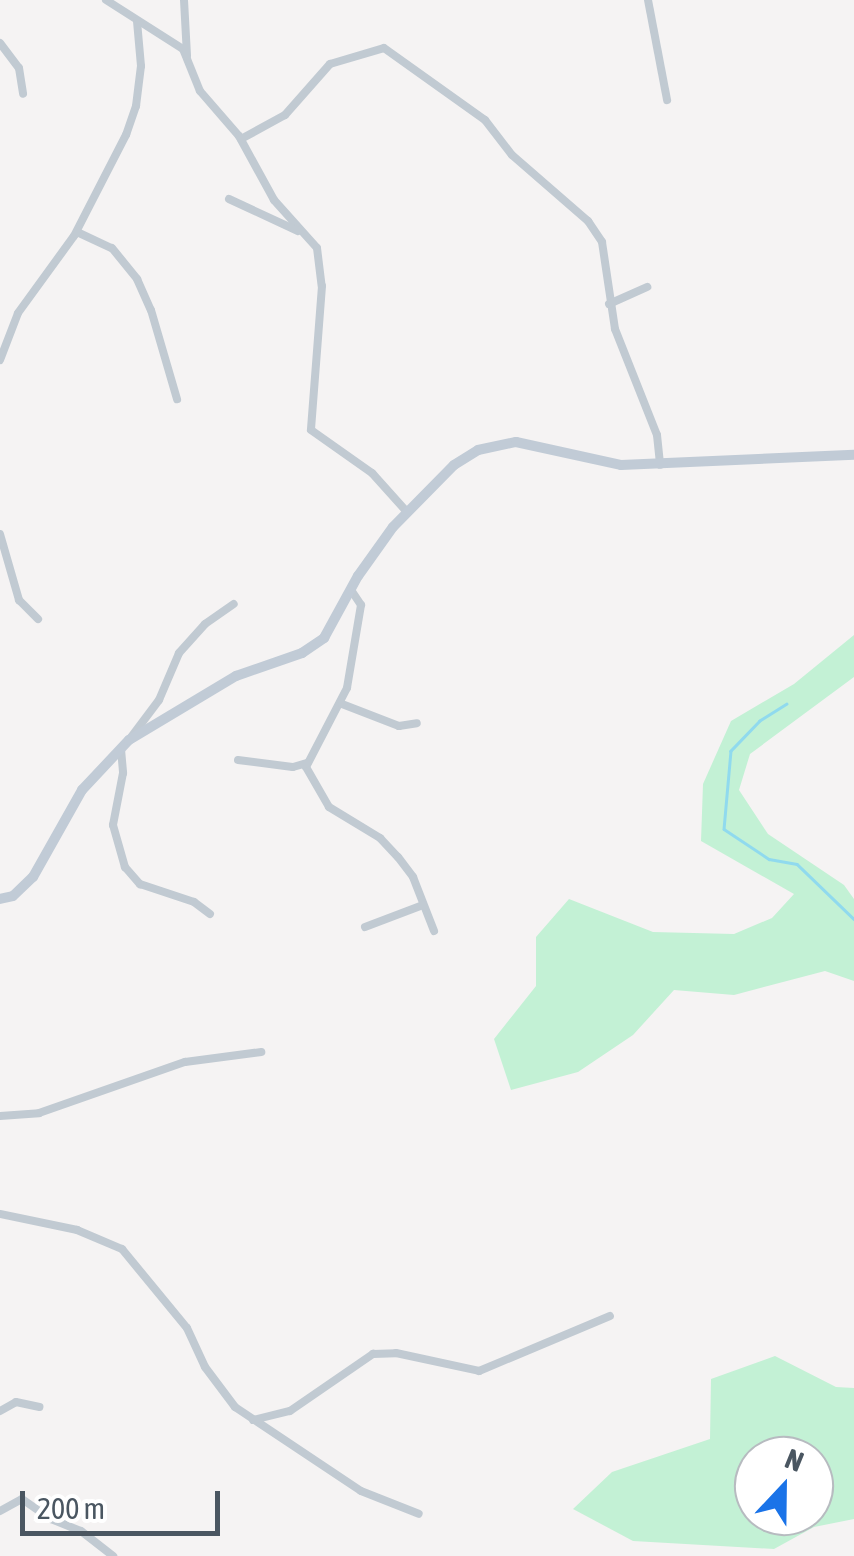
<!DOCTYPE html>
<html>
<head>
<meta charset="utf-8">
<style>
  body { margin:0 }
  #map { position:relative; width:854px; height:1556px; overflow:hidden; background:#f5f3f3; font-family:"Asap Condensed",sans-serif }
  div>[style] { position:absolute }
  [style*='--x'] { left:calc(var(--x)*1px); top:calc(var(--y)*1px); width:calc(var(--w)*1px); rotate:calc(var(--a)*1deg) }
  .green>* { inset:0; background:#c3f1d5 }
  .stream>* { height:2.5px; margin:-1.25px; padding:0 1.25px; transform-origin:1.25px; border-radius:1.25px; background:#90daee }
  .street>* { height:8px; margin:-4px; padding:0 4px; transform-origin:4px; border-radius:4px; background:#c1cad2 }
  .secondary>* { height:10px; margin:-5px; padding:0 5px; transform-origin:5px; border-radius:5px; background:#c1cbd6 }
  span { translate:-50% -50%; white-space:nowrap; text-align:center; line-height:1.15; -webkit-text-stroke:8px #fff; paint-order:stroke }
  .north { position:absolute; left:734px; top:1436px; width:100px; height:100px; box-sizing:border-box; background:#fff; border:2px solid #b7bbc0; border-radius:50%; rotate:22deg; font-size:28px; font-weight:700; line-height:40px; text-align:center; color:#4a5661 }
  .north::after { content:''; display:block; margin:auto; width:35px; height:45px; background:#1a73e8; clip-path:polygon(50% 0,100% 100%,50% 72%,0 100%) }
  .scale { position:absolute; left:20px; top:1491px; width:200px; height:45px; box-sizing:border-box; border:5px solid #4a5661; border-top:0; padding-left:12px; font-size:30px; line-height:35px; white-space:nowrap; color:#4a5661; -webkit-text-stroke:8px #fff; paint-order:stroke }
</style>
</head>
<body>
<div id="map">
  <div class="green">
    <i style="clip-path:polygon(854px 635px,854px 677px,750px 754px,739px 790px,768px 834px,844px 885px,854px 899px,854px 981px,825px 971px,734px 995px,674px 990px,633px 1035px,578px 1072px,511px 1090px,494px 1039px,536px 986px,536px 937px,569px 899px,653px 932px,734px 934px,772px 918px,794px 894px,701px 841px,703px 784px,731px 721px,794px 684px)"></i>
    <i style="clip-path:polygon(evenodd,775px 1356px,836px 1387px,854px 1388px,854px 1519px,814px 1527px,774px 1549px,633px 1541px,573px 1509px,612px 1472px,710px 1439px,711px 1379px,775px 1356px,814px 1456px,814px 1516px,754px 1516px,754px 1456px,814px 1456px)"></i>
  </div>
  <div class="stream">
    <i style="--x:787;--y:704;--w:32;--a:148"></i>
    <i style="--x:760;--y:721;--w:42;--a:134"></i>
    <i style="--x:731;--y:751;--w:78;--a:95.1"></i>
    <i style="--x:724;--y:829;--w:54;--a:33.7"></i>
    <i style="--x:769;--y:859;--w:28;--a:10"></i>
    <i style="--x:797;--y:864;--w:79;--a:44"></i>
  </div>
  <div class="street">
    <i style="--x:106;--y:0;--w:91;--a:32.5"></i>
    <i style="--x:183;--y:49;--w:45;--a:68"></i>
    <i style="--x:200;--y:91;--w:60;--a:49.1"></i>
    <i style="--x:239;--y:136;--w:73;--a:61.3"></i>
    <i style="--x:274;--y:200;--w:64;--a:48.1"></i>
    <i style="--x:317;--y:248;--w:38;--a:83"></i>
    <i style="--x:322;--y:286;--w:144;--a:94.4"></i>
    <i style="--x:311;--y:430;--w:75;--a:35.2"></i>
    <i style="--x:372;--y:473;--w:52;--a:48.1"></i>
    <i style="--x:184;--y:0;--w:56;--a:86.9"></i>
    <i style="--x:648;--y:0;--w:102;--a:79.2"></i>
    <i style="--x:0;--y:43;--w:31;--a:53"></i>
    <i style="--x:19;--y:68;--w:26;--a:81"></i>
    <i style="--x:241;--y:139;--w:50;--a:-28.6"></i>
    <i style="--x:285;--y:115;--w:68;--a:-48.6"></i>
    <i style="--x:330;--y:64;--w:56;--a:-16.5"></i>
    <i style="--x:384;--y:48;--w:124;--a:35.5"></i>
    <i style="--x:485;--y:120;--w:44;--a:52.4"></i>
    <i style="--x:512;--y:155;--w:101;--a:41"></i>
    <i style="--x:588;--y:221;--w:25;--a:56"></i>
    <i style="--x:602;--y:242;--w:88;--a:81.5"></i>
    <i style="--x:615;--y:329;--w:114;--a:68.4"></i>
    <i style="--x:657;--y:435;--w:30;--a:84"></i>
    <i style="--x:229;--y:199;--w:76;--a:24.9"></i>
    <i style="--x:77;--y:232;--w:38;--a:25"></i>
    <i style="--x:112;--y:248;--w:40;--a:51"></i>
    <i style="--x:137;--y:279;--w:34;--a:66"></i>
    <i style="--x:151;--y:310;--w:93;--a:73.7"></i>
    <i style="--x:609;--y:304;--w:42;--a:-24.1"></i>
    <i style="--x:0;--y:360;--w:50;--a:-69"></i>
    <i style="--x:18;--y:313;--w:95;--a:-54"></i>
    <i style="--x:74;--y:236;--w:114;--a:-62.8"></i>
    <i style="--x:126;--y:135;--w:31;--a:-71"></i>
    <i style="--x:136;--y:106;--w:40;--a:-82.9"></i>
    <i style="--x:141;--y:66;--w:45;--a:-95.1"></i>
    <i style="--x:0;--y:534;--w:69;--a:73.9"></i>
    <i style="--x:19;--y:600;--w:27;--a:45"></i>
    <i style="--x:351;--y:590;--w:18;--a:56"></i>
    <i style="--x:361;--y:605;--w:84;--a:99.6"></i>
    <i style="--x:347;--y:688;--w:89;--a:117.4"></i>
    <i style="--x:306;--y:767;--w:46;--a:60.1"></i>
    <i style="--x:329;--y:807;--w:60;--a:31.3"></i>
    <i style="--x:380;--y:838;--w:26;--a:47"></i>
    <i style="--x:398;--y:857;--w:25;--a:53"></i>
    <i style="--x:413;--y:877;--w:58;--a:68.7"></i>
    <i style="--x:342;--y:704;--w:61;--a:21.1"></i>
    <i style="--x:399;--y:726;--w:18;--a:-9"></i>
    <i style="--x:129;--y:740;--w:50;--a:-53.1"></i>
    <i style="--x:159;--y:700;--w:51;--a:-66.9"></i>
    <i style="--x:179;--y:653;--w:39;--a:-48"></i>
    <i style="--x:205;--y:624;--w:35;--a:-35"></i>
    <i style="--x:121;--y:749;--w:24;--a:85"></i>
    <i style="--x:123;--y:773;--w:53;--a:100.9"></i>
    <i style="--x:113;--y:825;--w:44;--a:74.1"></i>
    <i style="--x:125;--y:867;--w:23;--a:49"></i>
    <i style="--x:140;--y:884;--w:57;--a:18.4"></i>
    <i style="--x:194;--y:902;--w:20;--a:37"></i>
    <i style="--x:238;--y:760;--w:55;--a:7.3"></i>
    <i style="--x:293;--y:767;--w:15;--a:-16"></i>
    <i style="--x:365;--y:927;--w:62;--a:-20.8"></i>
    <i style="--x:0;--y:1116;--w:39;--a:-4"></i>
    <i style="--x:39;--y:1113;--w:155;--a:-19.3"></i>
    <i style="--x:185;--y:1062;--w:77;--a:-7.5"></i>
    <i style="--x:0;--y:1214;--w:79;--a:11.7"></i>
    <i style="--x:77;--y:1230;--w:49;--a:22.9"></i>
    <i style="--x:122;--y:1249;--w:102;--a:50.6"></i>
    <i style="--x:187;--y:1328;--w:43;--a:65.2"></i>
    <i style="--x:205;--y:1367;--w:50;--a:53.1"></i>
    <i style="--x:235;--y:1407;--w:151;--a:33.7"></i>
    <i style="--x:361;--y:1491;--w:62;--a:21.6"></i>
    <i style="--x:0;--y:1411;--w:18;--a:-29"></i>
    <i style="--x:16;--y:1402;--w:24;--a:12"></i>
    <i style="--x:253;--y:1420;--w:38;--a:-14"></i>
    <i style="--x:290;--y:1411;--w:101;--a:-34.5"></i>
    <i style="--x:373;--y:1354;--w:23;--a:-2"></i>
    <i style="--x:396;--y:1353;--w:85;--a:12.2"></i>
    <i style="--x:479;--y:1371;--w:142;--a:-22.8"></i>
    <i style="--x:0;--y:1511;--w:25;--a:-29"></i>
    <i style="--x:22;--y:1499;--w:35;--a:35"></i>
    <i style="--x:51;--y:1519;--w:32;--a:22"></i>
    <i style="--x:81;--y:1531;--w:41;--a:38"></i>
  </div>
  <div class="secondary">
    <i style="--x:0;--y:899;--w:13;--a:-13"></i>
    <i style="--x:13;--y:896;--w:28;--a:-44"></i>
    <i style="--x:33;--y:877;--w:100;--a:-60.6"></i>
    <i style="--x:82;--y:790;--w:69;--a:-46.8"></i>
    <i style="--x:129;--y:740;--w:125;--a:-30.9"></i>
    <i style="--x:236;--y:676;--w:70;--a:-19.2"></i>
    <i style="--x:302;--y:653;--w:27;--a:-34"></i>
    <i style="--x:324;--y:638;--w:71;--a:-61.3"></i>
    <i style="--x:358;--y:576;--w:60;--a:-54.5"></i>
    <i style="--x:393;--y:527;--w:87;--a:-45.5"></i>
    <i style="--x:454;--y:465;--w:28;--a:-32"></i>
    <i style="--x:478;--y:450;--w:39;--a:-12"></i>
    <i style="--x:516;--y:442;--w:107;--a:12.4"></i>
    <i style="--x:621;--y:465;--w:233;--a:-2.5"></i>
  </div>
  <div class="north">N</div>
  <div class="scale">200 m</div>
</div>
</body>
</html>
